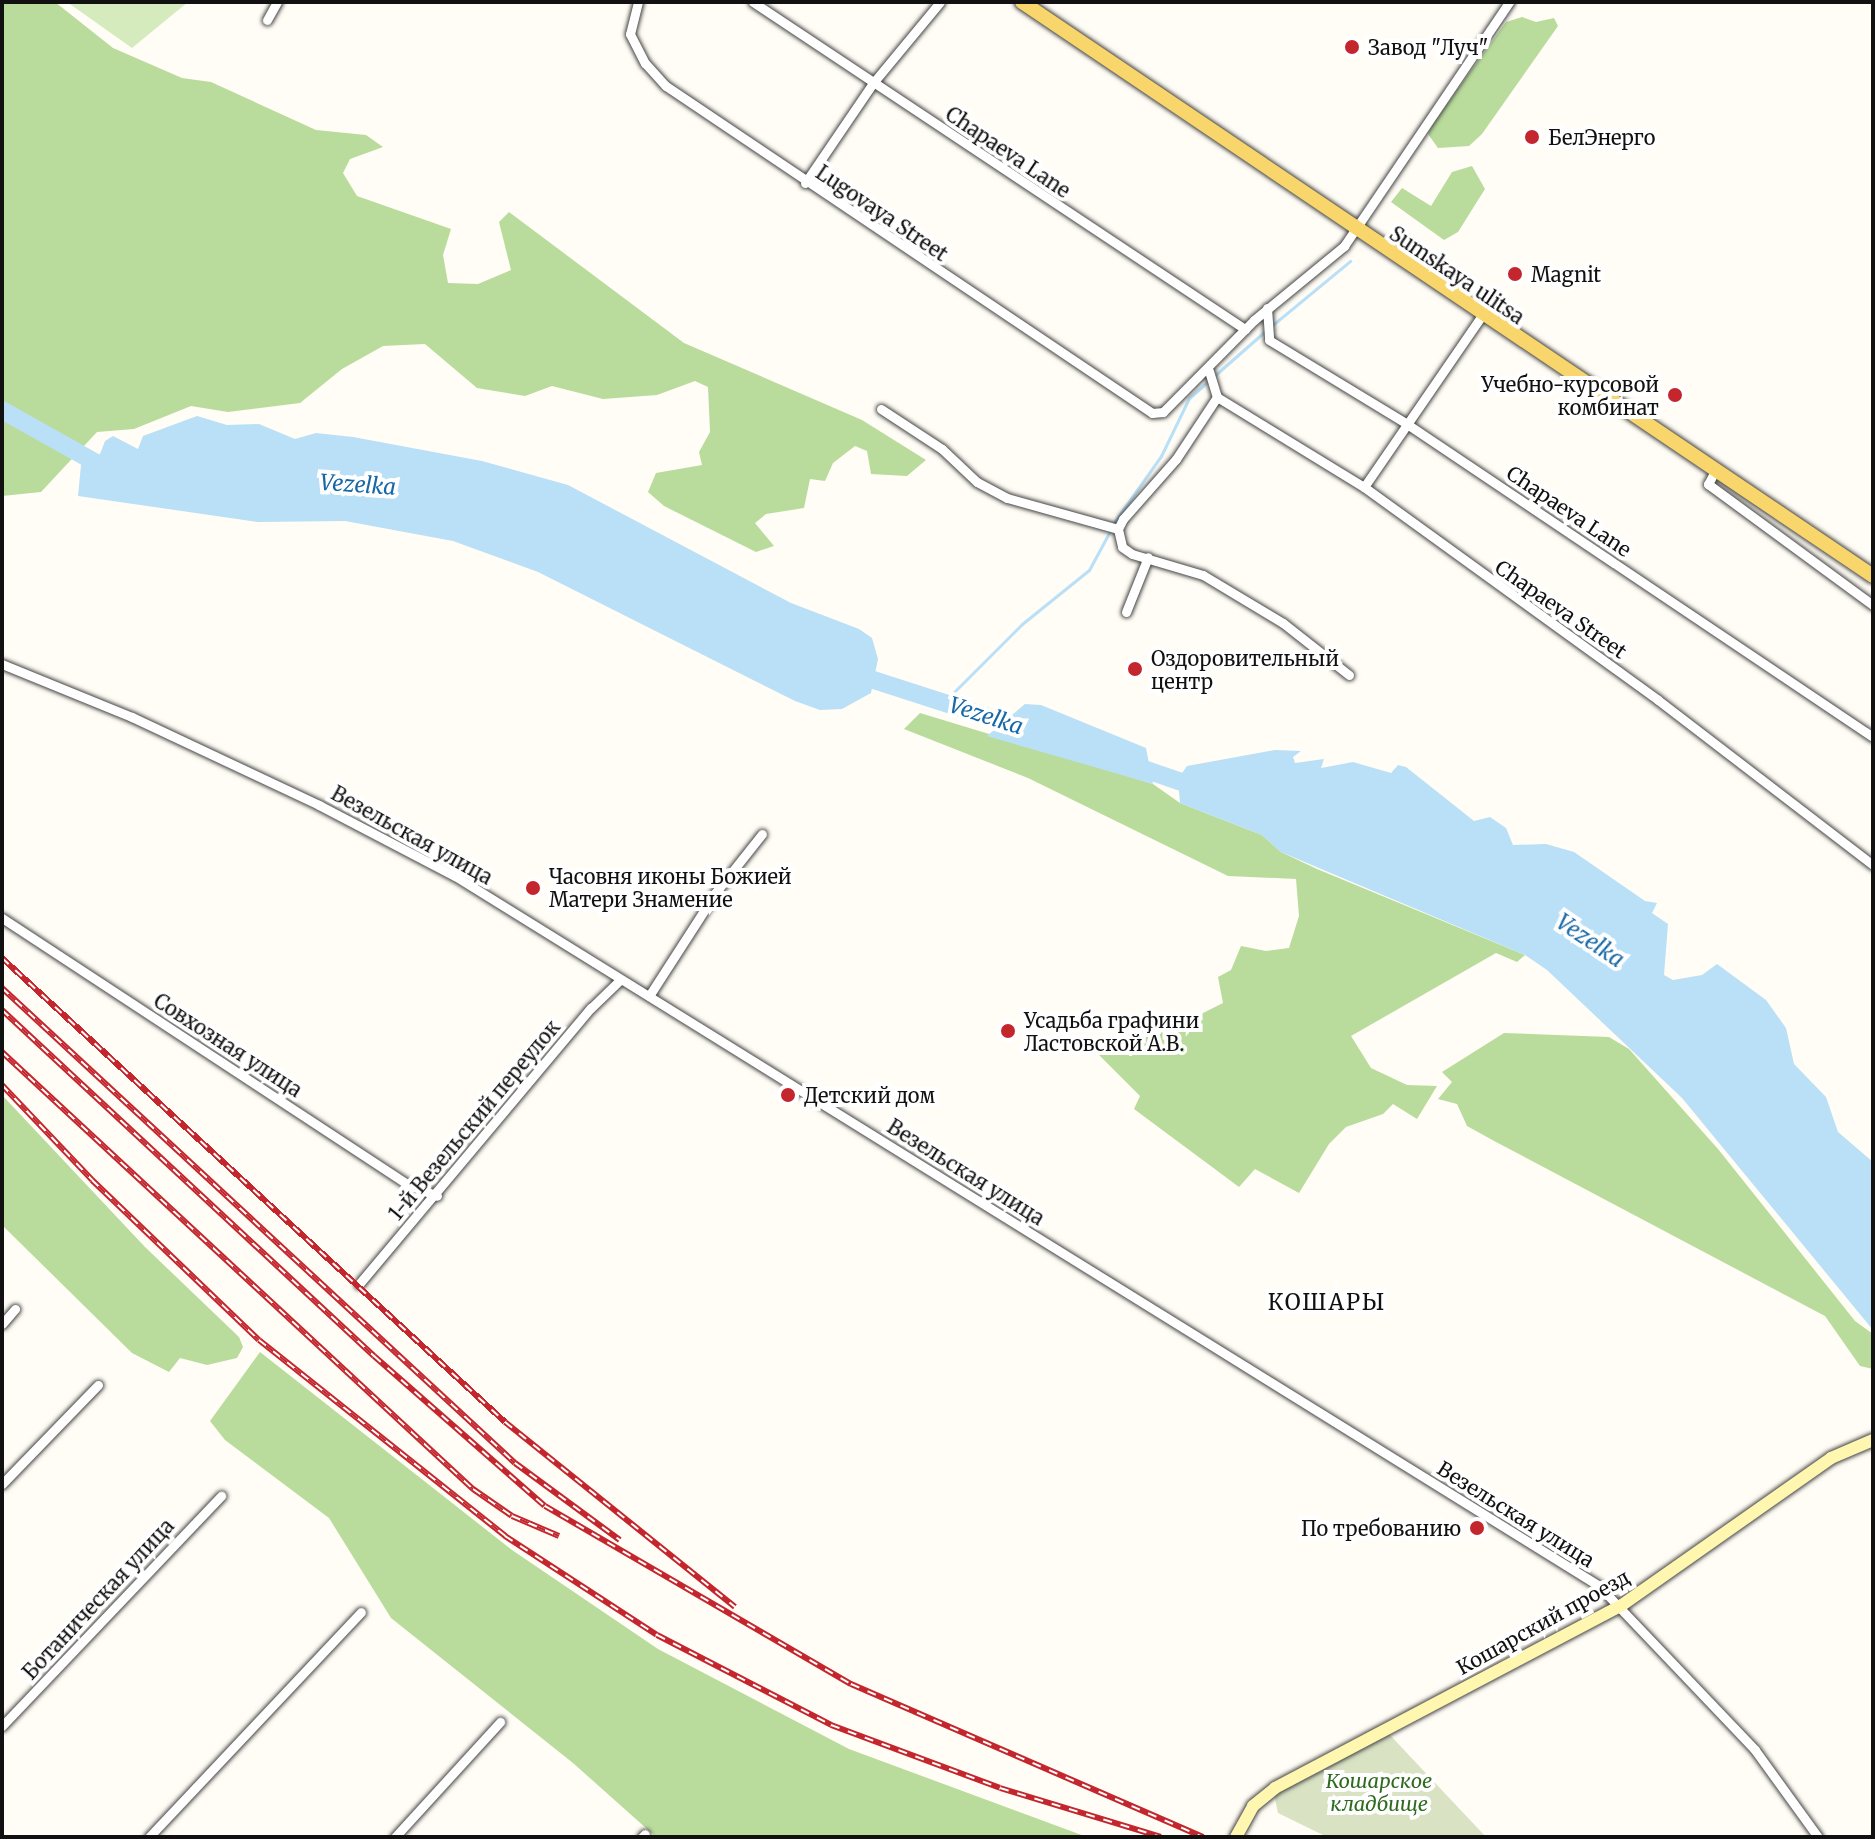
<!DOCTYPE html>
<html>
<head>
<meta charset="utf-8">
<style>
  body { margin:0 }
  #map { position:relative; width:1875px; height:1839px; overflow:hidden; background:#fffdf5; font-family:Merriweather,serif }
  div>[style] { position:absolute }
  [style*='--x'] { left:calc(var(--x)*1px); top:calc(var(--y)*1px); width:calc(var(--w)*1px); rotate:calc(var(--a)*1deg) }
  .green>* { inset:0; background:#d5ebbd }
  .forest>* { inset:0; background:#b9dc9c }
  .cemetery>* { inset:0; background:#d9e3c4 }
  .water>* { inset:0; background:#b9e0f7 }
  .stream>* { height:3px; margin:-1.5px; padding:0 1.5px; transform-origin:1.5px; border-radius:1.5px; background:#b9e0f7 }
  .river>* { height:18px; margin:-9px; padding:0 9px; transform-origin:9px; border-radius:9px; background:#b9e0f7 }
  .roads { filter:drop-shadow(0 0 2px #444) drop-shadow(0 0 2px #444) }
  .street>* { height:9px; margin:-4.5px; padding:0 4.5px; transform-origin:4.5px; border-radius:4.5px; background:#fff }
  .secondary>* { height:12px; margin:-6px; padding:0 6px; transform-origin:6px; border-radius:6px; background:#fff6b0 }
  .primary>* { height:14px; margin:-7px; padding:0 7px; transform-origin:7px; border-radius:7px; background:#f9d66b }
  .rail>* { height:6px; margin-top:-3px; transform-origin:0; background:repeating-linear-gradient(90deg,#fff 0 9px,#c4262e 0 18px); box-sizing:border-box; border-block:2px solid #c4262e }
  .dots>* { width:22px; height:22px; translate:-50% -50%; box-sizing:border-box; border:4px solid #fff; border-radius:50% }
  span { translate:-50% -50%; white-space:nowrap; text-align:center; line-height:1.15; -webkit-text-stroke:8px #fff; paint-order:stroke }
  .poi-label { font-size:20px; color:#111 }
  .left { translate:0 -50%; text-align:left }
  .right { translate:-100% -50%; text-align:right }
  .street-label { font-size:20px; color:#111 }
  .park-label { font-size:20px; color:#2f6b1f; font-style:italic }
  .water-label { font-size:22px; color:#1768a6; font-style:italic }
  .neighbourhood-label { font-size:22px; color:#111; letter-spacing:2px }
  .frame { position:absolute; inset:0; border:4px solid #111; pointer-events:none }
</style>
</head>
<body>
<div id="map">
  <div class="green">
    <i style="clip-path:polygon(67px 2px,188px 2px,132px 48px)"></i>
  </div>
  <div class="forest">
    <i style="clip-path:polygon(2px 2px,55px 2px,113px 48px,182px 78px,211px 82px,316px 130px,366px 135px,383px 147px,350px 159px,343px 173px,357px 196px,451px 229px,443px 255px,448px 283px,478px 284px,511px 270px,499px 222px,509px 212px,684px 343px,862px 420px,926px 460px,907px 476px,871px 474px,867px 451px,855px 446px,833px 463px,825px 481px,810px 479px,804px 508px,766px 514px,755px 523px,774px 546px,756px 552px,664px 506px,648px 492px,656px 473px,702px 465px,699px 452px,710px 432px,708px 387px,695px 381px,657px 395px,603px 399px,552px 386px,525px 396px,477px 388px,425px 344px,383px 346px,342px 369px,300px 403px,228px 412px,191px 406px,134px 429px,97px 432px,41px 492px,2px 496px)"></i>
    <i style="clip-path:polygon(1522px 17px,1536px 22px,1554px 18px,1558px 26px,1482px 134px,1469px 146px,1438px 148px,1428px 134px,1432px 125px,1506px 22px)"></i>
    <i style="clip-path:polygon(1472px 166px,1485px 189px,1458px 232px,1444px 240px,1391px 202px,1402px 188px,1431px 206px,1452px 172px)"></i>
    <i style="clip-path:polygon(920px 713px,1153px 784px,1180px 803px,1262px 835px,1281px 852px,1317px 869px,1525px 955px,1517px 962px,1496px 953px,1351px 1036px,1371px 1068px,1407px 1085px,1437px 1086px,1417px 1119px,1393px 1104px,1383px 1114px,1346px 1127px,1329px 1144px,1299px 1193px,1255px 1169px,1239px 1187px,1134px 1109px,1140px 1096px,1099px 1055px,1130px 1033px,1189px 1020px,1223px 1003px,1218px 977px,1231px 970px,1241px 946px,1266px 951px,1289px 948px,1299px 916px,1296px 879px,1228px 876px,1028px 778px,904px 729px)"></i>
    <i style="clip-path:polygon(1504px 1033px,1609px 1037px,1629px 1049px,1718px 1149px,1855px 1321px,1873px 1334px,1873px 1369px,1860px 1366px,1825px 1316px,1496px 1142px,1467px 1126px,1457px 1104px,1438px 1099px,1452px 1082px,1442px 1072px)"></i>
    <i style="clip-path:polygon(2px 1095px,145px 1247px,239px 1337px,243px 1347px,237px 1358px,207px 1365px,180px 1358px,169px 1372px,132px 1353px,2px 1225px)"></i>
    <i style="clip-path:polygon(260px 1352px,512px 1550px,658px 1649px,849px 1749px,1087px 1837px,656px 1837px,573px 1763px,391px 1618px,329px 1518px,225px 1440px,210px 1421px)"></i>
  </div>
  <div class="cemetery">
    <i style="clip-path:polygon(1389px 1734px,1486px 1837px,1327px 1837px,1278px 1813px,1274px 1794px)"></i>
  </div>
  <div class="water">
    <i style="clip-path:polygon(197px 416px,227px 425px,259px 424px,295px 439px,316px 433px,353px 437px,482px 461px,568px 485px,791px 603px,859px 629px,872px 638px,878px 659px,871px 693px,842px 709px,820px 710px,795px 701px,538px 572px,453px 541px,345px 521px,258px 522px,78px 496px,81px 465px,100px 454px,105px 441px,113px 436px,138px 449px,143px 436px)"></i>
    <i style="clip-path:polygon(1025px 704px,1041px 705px,1146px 748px,1153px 784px,987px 736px)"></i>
    <i style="clip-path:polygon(1275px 750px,1301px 751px,1293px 757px,1295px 763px,1324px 759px,1321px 768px,1353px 762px,1391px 773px,1398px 765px,1406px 767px,1474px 821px,1490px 817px,1506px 828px,1513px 845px,1546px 844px,1574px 852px,1645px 901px,1657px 903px,1652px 913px,1668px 924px,1664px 975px,1673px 980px,1702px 975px,1717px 964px,1766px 1000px,1786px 1028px,1794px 1064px,1826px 1097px,1838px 1132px,1873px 1162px,1873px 1330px,1682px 1098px,1547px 970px,1525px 955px,1281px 852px,1262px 835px,1180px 803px,1178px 779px,1187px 766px)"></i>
  </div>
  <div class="stream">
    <i style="--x:1270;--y:327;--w:104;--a:-39.5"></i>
    <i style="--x:1113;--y:524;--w:83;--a:-54.8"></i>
    <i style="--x:1161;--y:456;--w:64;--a:-64.2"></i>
    <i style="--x:1189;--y:398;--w:100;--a:-41.3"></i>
    <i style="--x:944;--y:702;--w:110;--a:-45"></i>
    <i style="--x:1022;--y:624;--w:86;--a:-38.9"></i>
    <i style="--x:1089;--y:570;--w:44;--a:-61.7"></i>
  </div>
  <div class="river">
    <i style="--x:2;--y:410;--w:120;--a:29.3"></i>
    <i style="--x:852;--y:673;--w:182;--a:17.9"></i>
    <i style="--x:1129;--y:764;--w:74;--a:18.9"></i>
  </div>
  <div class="roads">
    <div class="street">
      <i style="--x:638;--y:2;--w:33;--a:104"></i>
      <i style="--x:630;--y:34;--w:33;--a:63"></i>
      <i style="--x:645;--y:63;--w:31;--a:48"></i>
      <i style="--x:666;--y:86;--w:586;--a:33.93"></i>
      <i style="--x:1152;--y:413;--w:11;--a:-5"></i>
      <i style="--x:1163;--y:412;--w:129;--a:-45.3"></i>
      <i style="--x:1254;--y:320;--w:117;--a:-39.4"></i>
      <i style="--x:1344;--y:246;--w:295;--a:-55.9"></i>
      <i style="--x:753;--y:2;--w:591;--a:33.61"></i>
      <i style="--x:267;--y:20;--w:21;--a:-61"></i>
      <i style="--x:805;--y:183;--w:121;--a:-55.8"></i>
      <i style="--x:873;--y:83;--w:105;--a:-50.4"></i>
      <i style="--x:1267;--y:308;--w:32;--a:86"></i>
      <i style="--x:1269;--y:340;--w:162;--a:31.3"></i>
      <i style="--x:1407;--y:424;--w:561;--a:33.89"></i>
      <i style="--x:1209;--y:371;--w:27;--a:73"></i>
      <i style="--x:1217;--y:397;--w:172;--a:31.5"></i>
      <i style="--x:1364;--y:487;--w:363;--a:35.9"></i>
      <i style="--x:1658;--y:700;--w:271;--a:37.5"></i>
      <i style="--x:1217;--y:397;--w:74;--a:123.5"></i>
      <i style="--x:1176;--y:459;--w:80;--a:131.5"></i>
      <i style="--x:1123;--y:519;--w:11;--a:117"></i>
      <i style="--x:1118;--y:529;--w:18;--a:77"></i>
      <i style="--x:1122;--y:547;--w:12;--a:35"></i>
      <i style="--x:1132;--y:554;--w:74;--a:16.5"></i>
      <i style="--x:1203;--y:575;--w:93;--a:31"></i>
      <i style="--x:1283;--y:623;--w:84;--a:38.2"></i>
      <i style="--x:881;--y:409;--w:73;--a:33.3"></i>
      <i style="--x:942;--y:449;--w:48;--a:43.3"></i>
      <i style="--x:977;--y:482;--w:34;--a:28"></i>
      <i style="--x:1007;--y:498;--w:115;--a:15.6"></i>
      <i style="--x:1715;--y:471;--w:15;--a:118"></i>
      <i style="--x:1708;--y:484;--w:205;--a:36.3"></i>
      <i style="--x:1364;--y:487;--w:209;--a:-55.5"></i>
      <i style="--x:1126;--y:612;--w:59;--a:-68.2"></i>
      <i style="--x:2;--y:664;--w:140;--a:22.2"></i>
      <i style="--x:132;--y:717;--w:207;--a:25.2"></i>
      <i style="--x:319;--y:805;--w:153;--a:27.6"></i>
      <i style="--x:455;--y:876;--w:1346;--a:31.82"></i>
      <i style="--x:1599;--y:1586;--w:226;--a:46.4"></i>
      <i style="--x:1755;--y:1750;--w:107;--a:54.1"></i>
      <i style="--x:2;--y:918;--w:487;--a:33.3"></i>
      <i style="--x:409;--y:1185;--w:30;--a:21"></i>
      <i style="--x:649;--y:996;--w:124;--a:-57.2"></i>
      <i style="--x:716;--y:892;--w:74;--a:-51.6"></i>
      <i style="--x:359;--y:1284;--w:361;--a:-50"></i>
      <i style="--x:591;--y:1008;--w:40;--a:-44"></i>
      <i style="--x:2;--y:1324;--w:20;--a:-49"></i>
      <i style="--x:2;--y:1484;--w:138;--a:-45.9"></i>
      <i style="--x:2;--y:1726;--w:318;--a:-46.4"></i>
      <i style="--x:149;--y:1837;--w:309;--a:-46.7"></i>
      <i style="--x:395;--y:1837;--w:156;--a:-47.6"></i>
      <i style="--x:642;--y:1837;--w:4;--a:-45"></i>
    </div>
    <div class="secondary">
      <i style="--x:1236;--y:1837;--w:35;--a:-61"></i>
      <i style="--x:1253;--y:1806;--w:28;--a:-39"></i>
      <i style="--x:1275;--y:1788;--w:392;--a:-27.8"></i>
      <i style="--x:1622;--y:1605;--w:256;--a:-35.1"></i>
      <i style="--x:1831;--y:1458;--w:46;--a:-23.2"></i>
    </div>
    <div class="primary">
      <i style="--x:1022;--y:2;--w:1026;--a:34"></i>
    </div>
  </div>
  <div class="rail">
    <i style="--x:2;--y:958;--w:684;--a:42.69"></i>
    <i style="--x:505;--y:1422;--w:295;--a:38.8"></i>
    <i style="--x:2;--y:988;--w:699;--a:42.8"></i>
    <i style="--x:515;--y:1463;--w:130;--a:36.3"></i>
    <i style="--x:2;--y:1010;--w:508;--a:42.93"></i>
    <i style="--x:374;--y:1356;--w:227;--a:41.3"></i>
    <i style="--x:545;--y:1506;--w:354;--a:30.2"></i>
    <i style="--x:851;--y:1684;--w:384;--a:23.5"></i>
    <i style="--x:2;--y:1052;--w:643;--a:42.86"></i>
    <i style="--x:473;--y:1489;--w:47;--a:34.7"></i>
    <i style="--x:512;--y:1516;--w:51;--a:23.1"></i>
    <i style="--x:2;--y:1085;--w:131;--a:46.5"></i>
    <i style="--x:92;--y:1180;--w:231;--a:43.8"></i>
    <i style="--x:259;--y:1340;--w:315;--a:38.5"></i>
    <i style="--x:505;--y:1536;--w:181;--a:33.1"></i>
    <i style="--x:657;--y:1635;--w:196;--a:27.3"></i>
    <i style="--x:831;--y:1725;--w:180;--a:20.4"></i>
    <i style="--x:1000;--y:1788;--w:168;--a:16.9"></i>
  </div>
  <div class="dots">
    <i style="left:1352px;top:47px;background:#c4262e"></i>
    <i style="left:1532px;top:137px;background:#c4262e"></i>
    <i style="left:1515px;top:274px;background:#c4262e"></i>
    <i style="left:1675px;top:395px;background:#c4262e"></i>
    <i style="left:1135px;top:669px;background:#c4262e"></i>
    <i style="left:533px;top:888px;background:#c4262e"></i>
    <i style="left:1008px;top:1031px;background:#c4262e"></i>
    <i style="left:788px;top:1095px;background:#c4262e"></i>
    <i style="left:1477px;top:1528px;background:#c4262e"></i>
  </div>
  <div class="poi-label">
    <span class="left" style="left:1368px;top:47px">Завод "Луч"</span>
    <span class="left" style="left:1548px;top:137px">БелЭнерго</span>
    <span class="left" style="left:1531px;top:274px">Magnit</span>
    <span class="right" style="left:1659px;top:396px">Учебно-курсовой<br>комбинат</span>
    <span class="left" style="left:1151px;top:670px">Оздоровительный<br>центр</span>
    <span class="left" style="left:549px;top:888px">Часовня иконы Божией<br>Матери Знамение</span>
    <span class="left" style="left:1024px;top:1032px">Усадьба графини<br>Ластовской А.В.</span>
    <span class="left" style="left:804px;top:1095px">Детский дом</span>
    <span class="right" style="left:1461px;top:1528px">По требованию</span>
  </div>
  <div class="street-label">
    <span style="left:1008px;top:152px;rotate:34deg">Chapaeva Lane</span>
    <span style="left:882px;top:213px;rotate:34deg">Lugovaya Street</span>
    <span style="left:1457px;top:275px;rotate:34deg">Sumskaya ulitsa</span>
    <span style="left:1569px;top:511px;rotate:34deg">Chapaeva Lane</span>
    <span style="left:1561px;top:609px;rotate:35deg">Chapaeva Street</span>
    <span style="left:412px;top:835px;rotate:29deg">Везельская улица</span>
    <span style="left:228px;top:1045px;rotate:33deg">Совхозная улица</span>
    <span style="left:474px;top:1120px;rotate:-50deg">1-й Везельский переулок</span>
    <span style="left:966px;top:1172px;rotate:32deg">Везельская улица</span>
    <span style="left:1516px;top:1514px;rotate:32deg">Везельская улица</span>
    <span style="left:98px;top:1599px;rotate:-47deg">Ботаническая улица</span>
    <span style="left:1543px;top:1622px;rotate:-29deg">Кошарский проезд</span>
  </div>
  <div class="park-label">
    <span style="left:1379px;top:1792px">Кошарское<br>кладбище</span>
  </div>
  <div class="water-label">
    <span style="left:358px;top:485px;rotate:4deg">Vezelka</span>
    <span style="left:986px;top:716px;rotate:18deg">Vezelka</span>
    <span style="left:1590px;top:941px;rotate:34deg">Vezelka</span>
  </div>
  <div class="neighbourhood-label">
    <span style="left:1327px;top:1303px">КОШАРЫ</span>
  </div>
  <div class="frame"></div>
</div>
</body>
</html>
